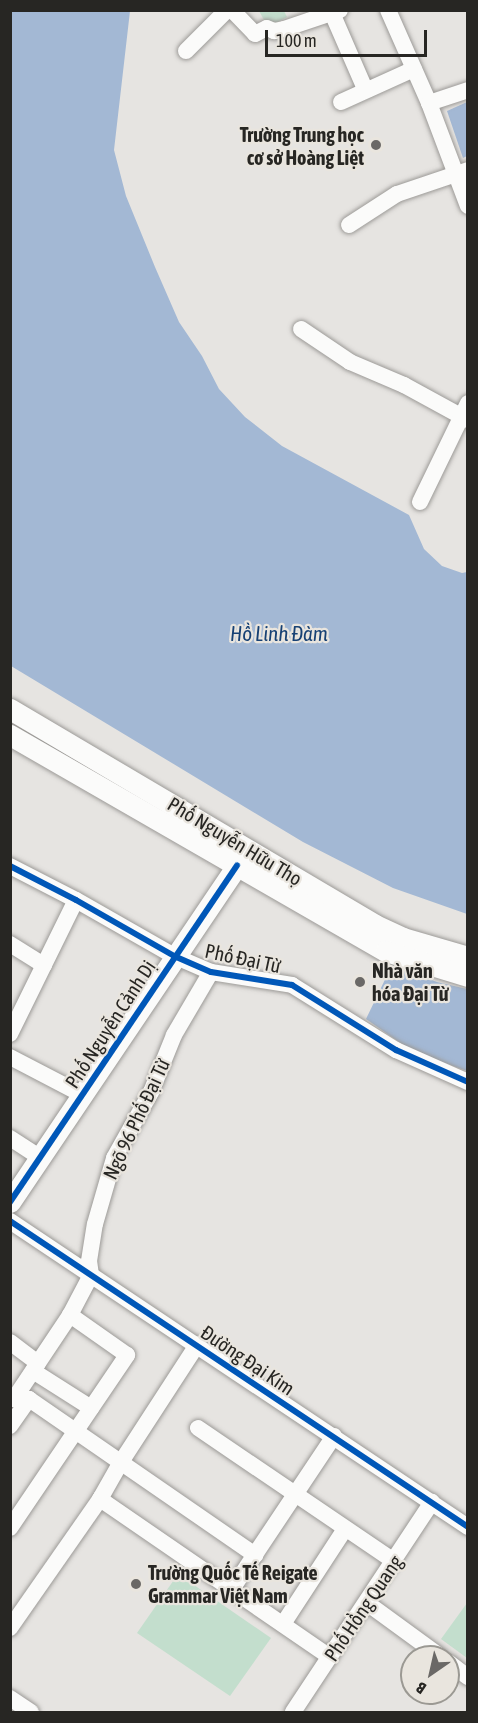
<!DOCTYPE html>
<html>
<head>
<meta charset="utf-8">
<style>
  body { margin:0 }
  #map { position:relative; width:478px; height:1723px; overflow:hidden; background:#e6e4e1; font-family:"Asap Condensed",sans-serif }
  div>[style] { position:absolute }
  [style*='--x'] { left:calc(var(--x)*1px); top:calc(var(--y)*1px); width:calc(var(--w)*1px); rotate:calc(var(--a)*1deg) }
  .green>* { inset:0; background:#c3decd }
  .water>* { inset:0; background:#a3b8d4 }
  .roads { filter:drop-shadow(0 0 2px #9c9a97) drop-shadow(0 0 2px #9c9a97) }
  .minor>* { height:16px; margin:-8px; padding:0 8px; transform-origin:8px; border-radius:8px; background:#fbfbfa }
  .major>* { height:21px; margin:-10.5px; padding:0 10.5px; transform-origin:10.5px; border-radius:10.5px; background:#fbfbfa }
  .cycleway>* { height:6px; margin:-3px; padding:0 3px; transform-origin:3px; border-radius:3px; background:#0057b8 }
  .dots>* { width:16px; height:16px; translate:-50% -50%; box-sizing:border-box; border:3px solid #e9e5de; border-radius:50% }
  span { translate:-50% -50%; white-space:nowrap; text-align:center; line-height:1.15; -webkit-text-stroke:4.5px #e9e5de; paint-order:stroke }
  .poi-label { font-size:20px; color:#272623; font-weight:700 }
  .right { translate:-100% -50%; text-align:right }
  .left { translate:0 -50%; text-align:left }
  .street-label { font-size:20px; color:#272623 }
  .water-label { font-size:21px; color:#174174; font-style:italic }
  .frame { position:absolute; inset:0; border:12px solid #272623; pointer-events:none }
  .north { position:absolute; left:400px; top:1645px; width:60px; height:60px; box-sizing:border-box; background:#e9e5de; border:2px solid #9b9993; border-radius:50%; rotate:214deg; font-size:16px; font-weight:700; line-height:24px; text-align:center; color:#272623 }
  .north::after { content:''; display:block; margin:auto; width:21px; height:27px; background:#6a6866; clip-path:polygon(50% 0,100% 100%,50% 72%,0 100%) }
  .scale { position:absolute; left:265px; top:30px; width:162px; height:27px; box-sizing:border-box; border:3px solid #272623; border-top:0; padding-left:8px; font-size:18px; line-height:21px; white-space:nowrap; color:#272623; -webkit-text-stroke:4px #e9e5de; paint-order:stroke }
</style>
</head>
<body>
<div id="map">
  <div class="green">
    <i style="clip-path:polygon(259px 11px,284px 11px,287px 17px,268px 27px)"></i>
    <i style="clip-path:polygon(178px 1574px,271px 1638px,230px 1696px,137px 1633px)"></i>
    <i style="clip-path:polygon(467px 1603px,467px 1658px,441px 1639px)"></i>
  </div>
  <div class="water">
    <i style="clip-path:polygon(11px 10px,130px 11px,114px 150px,126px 196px,155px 267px,179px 322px,202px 356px,219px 389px,245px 417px,282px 446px,409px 515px,424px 549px,442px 566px,462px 573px,467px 572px,467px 914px,393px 888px,303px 842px,11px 666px)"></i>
    <i style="clip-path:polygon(467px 102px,467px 156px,463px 158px,447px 111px)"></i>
    <i style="clip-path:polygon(392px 965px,437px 982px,467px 989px,467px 1071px,412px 1051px,366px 1019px)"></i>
  </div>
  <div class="roads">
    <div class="minor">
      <i style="--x:232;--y:10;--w:33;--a:46"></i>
      <i style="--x:255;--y:34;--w:13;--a:-27"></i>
      <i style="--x:267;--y:28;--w:8;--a:23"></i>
      <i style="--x:274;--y:31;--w:10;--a:-11"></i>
      <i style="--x:284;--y:29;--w:59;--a:-18.7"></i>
      <i style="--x:388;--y:10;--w:102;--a:66.2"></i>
      <i style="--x:429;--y:103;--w:110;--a:69.3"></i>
      <i style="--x:332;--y:13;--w:83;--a:66.5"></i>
      <i style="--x:186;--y:51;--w:58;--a:-45"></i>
      <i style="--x:341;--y:102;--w:80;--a:-24.3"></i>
      <i style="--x:429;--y:103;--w:41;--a:-18.4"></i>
      <i style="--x:349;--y:225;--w:57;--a:-32.9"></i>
      <i style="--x:397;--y:194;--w:75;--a:-18.7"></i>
      <i style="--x:301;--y:329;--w:59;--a:34"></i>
      <i style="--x:350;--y:362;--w:59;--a:23.1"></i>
      <i style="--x:404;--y:385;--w:73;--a:28.7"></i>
      <i style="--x:420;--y:502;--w:110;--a:-64.1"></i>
      <i style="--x:10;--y:866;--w:74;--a:27.3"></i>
      <i style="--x:76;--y:900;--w:113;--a:29.7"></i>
      <i style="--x:174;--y:956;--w:40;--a:23.4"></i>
      <i style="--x:211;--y:972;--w:82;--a:9.1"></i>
      <i style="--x:292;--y:985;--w:123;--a:32"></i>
      <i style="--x:396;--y:1050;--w:79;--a:24"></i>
      <i style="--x:10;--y:944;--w:40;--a:32"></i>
      <i style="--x:10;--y:1034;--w:149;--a:-63.8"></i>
      <i style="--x:10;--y:1057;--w:82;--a:27.5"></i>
      <i style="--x:10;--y:1138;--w:37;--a:33"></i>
      <i style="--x:10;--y:1221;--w:551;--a:33.75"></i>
      <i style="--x:10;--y:1342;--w:35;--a:37"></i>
      <i style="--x:33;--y:1371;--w:69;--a:32.5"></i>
      <i style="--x:10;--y:1399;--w:19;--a:0"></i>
      <i style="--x:29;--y:1399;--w:275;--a:34.6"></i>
      <i style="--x:14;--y:1399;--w:101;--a:-56.3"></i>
      <i style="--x:70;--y:1315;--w:45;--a:-62.3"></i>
      <i style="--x:91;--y:1275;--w:14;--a:-98"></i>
      <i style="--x:89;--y:1261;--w:37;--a:-81"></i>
      <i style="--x:95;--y:1224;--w:69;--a:-73.9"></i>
      <i style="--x:114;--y:1158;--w:76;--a:-60.7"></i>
      <i style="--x:151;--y:1092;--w:61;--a:-68"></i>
      <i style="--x:174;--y:1035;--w:73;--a:-59.6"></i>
      <i style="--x:10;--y:1426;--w:33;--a:-55"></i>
      <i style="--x:198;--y:1428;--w:237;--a:34.2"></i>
      <i style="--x:100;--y:1499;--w:279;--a:34.5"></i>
      <i style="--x:10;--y:1528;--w:209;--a:-55.9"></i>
      <i style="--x:127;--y:1355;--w:70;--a:-144.9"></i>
      <i style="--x:232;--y:1589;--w:184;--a:-56.3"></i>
      <i style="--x:367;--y:1603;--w:92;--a:36.1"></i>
      <i style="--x:283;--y:1624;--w:113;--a:-56.9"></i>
      <i style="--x:10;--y:1628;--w:157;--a:-55.1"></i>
      <i style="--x:100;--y:1499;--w:43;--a:-60.4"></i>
      <i style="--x:121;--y:1462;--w:140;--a:-57"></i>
      <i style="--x:448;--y:1662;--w:25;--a:37"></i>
      <i style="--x:10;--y:1698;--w:25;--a:34"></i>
      <i style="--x:293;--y:1712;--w:252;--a:-56.5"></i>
    </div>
    <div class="major">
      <i style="--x:10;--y:709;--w:424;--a:30.6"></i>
      <i style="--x:375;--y:925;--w:31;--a:25"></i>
      <i style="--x:403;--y:938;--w:68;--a:16.3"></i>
      <i style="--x:10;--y:735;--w:434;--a:29.9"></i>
      <i style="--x:386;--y:951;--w:86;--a:17"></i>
      <i style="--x:10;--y:1202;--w:406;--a:-56"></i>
    </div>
  </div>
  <div class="cycleway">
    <i style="--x:10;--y:866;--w:74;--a:27.3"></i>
    <i style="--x:76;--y:900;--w:113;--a:29.7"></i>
    <i style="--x:174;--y:956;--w:40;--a:23.4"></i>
    <i style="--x:211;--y:972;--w:82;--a:9.1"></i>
    <i style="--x:292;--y:985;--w:123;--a:32"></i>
    <i style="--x:396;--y:1050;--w:79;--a:24"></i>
    <i style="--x:10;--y:1202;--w:406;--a:-56"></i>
    <i style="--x:10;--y:1221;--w:551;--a:33.75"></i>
  </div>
  <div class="dots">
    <i style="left:376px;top:145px;background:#6a6866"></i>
    <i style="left:360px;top:982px;background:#6a6866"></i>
    <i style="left:136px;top:1584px;background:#6a6866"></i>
  </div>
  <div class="poi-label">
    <span class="right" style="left:364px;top:146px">Trường Trung học<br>cơ sở Hoàng Liệt</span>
    <span class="left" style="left:372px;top:982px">Nhà văn<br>hóa Đại Từ</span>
    <span class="left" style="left:148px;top:1584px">Trường Quốc Tế Reigate<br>Grammar Việt Nam</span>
  </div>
  <div class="street-label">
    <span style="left:235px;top:841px;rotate:31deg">Phố Nguyễn Hữu Thọ</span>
    <span style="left:243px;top:958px;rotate:12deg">Phố Đại Từ</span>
    <span style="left:110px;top:1024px;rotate:-57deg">Phố Nguyễn Cảnh Dị</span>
    <span style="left:136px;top:1119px;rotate:-65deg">Ngõ 96 Phố Đại Từ</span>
    <span style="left:248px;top:1360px;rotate:34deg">Đường Đại Kim</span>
    <span style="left:363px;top:1608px;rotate:-56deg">Phố Hồng Quang</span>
  </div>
  <div class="water-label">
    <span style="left:279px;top:633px">Hồ Linh Đàm</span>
  </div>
  <div class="frame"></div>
  <div class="north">B</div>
  <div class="scale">100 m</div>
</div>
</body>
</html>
